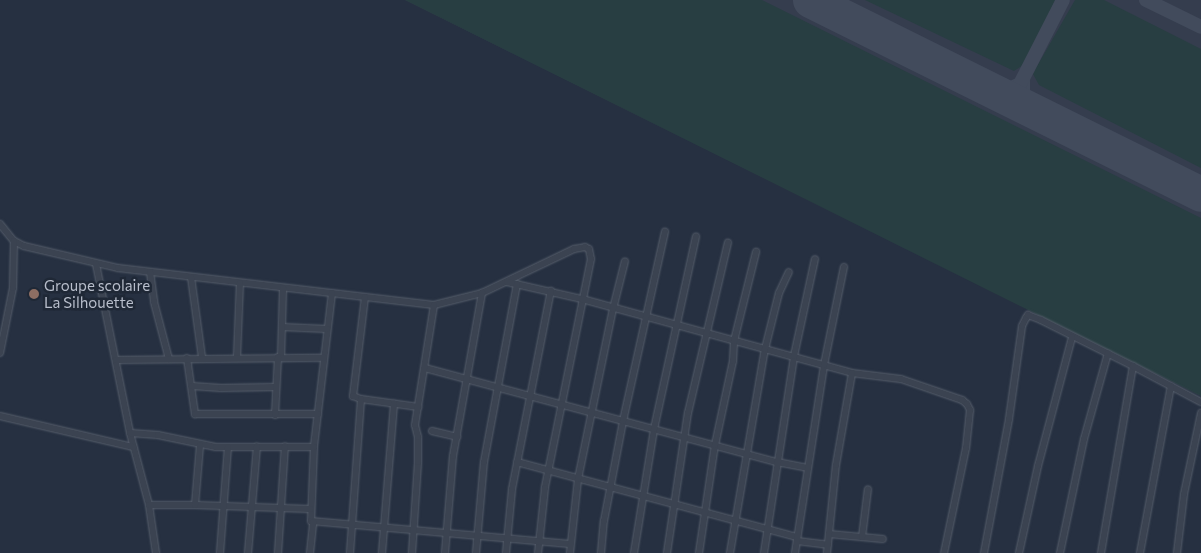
<!DOCTYPE html>
<html>
<head>
<meta charset="utf-8">
<style>
  body { margin:0 }
  #map { position:relative; width:1201px; height:553px; overflow:hidden; background:#263041; font-family:Commissioner,sans-serif }
  div>[style] { position:absolute }
  [style*='--x'] { left:calc(var(--x)*1px); top:calc(var(--y)*1px); width:calc(var(--w)*1px); rotate:calc(var(--a)*1deg) }
  .airport>* { inset:0; background:#353d4e }
  .green>* { inset:0; background:#283e42 }
  .taxiway>* { height:14px; margin:-7px; padding:0 7px; transform-origin:7px; border-radius:7px; background:#424b5c }
  .runway>* { height:35px; margin:-17.5px; padding:0 17.5px; transform-origin:17.5px; border-radius:17.5px; background:#424b5c }
  .roads { filter:drop-shadow(0 0 1px #565e6b) drop-shadow(0 0 1px #565e6b) }
  .minor>* { height:6px; margin:-3px; padding:0 3px; transform-origin:3px; border-radius:3px; background:#3b4351 }
  .dots>* { width:14px; height:14px; translate:-50% -50%; box-sizing:border-box; border:2px solid #1f2836; border-radius:50% }
  span { translate:-50% -50%; white-space:nowrap; text-align:center; line-height:1.15; -webkit-text-stroke:5px #1f2836; paint-order:stroke }
  .poi-label { font-size:15px; color:#b8becb }
  .left { translate:0 -50%; text-align:left }
</style>
</head>
<body>
<div id="map">
  <div class="airport">
    <i style="clip-path:polygon(405px 0,1201px 0,1201px 396px,1071px 330px)"></i>
  </div>
  <div class="green">
    <i style="clip-path:polygon(405px 0,762px 0,1201px 218px,1201px 396px)"></i>
    <i style="clip-path:polygon(865px 0,1055px 0,1026px 63px,1014px 71px)"></i>
    <i style="clip-path:polygon(1075px 0,1104px 0,1201px 49px,1201px 168px,1039px 85px,1033px 74px,1036px 68px)"></i>
  </div>
  <div class="taxiway">
    <i style="--x:1146;--y:0;--w:61;--a:26.1"></i>
    <i style="--x:1023;--y:79;--w:18;--a:90"></i>
    <i style="--x:1023;--y:97;--w:17;--a:54"></i>
    <i style="--x:994;--y:92;--w:13;--a:-9"></i>
    <i style="--x:1007;--y:90;--w:14;--a:-25"></i>
    <i style="--x:1020;--y:84;--w:94;--a:-62.9"></i>
    <i style="--x:1193;--y:190;--w:8;--a:0"></i>
  </div>
  <div class="runway">
    <i style="--x:810;--y:0;--w:436;--a:26.4"></i>
  </div>
  <div class="roads">
    <div class="minor">
      <i style="--x:0;--y:224;--w:22;--a:51"></i>
      <i style="--x:14;--y:241;--w:11;--a:27"></i>
      <i style="--x:24;--y:246;--w:97;--a:13.2"></i>
      <i style="--x:118;--y:268;--w:318;--a:6.7"></i>
      <i style="--x:434;--y:305;--w:49;--a:-14"></i>
      <i style="--x:482;--y:293;--w:102;--a:-25.6"></i>
      <i style="--x:574;--y:249;--w:11;--a:-10"></i>
      <i style="--x:585;--y:247;--w:4;--a:27"></i>
      <i style="--x:589;--y:249;--w:10;--a:79"></i>
      <i style="--x:591;--y:259;--w:234;--a:101.4"></i>
      <i style="--x:545;--y:488;--w:65;--a:96.1"></i>
      <i style="--x:96;--y:264;--w:172;--a:78.6"></i>
      <i style="--x:130;--y:433;--w:74;--a:75.2"></i>
      <i style="--x:149;--y:505;--w:49;--a:81.7"></i>
      <i style="--x:150;--y:272;--w:30;--a:82"></i>
      <i style="--x:154;--y:302;--w:59;--a:75.3"></i>
      <i style="--x:191;--y:277;--w:81;--a:82.2"></i>
      <i style="--x:507;--y:282;--w:77;--a:12.8"></i>
      <i style="--x:582;--y:299;--w:280;--a:15.3"></i>
      <i style="--x:852;--y:373;--w:49;--a:7"></i>
      <i style="--x:901;--y:379;--w:65;--a:19"></i>
      <i style="--x:962;--y:400;--w:6;--a:39"></i>
      <i style="--x:967;--y:404;--w:7;--a:63"></i>
      <i style="--x:970;--y:410;--w:10;--a:96"></i>
      <i style="--x:969;--y:420;--w:28;--a:96"></i>
      <i style="--x:966;--y:448;--w:107;--a:101.8"></i>
      <i style="--x:332;--y:293;--w:155;--a:96.7"></i>
      <i style="--x:314;--y:447;--w:74;--a:92.3"></i>
      <i style="--x:311;--y:521;--w:260;--a:5.1"></i>
      <i style="--x:365;--y:297;--w:100;--a:96.9"></i>
      <i style="--x:353;--y:396;--w:9;--a:21"></i>
      <i style="--x:361;--y:399;--w:58;--a:8"></i>
      <i style="--x:282;--y:327;--w:45;--a:2.5"></i>
      <i style="--x:0;--y:353;--w:66;--a:-78.7"></i>
      <i style="--x:13;--y:288;--w:47;--a:-88.8"></i>
      <i style="--x:237;--y:357;--w:74;--a:-87.7"></i>
      <i style="--x:281;--y:357;--w:69;--a:-88.3"></i>
      <i style="--x:187;--y:358;--w:57;--a:81.9"></i>
      <i style="--x:195;--y:414;--w:123;--a:0"></i>
      <i style="--x:116;--y:360;--w:208;--a:-0.6"></i>
      <i style="--x:425;--y:368;--w:364;--a:15"></i>
      <i style="--x:777;--y:462;--w:31;--a:11"></i>
      <i style="--x:192;--y:386;--w:29;--a:4"></i>
      <i style="--x:221;--y:388;--w:55;--a:-1"></i>
      <i style="--x:275;--y:415;--w:58;--a:-87"></i>
      <i style="--x:0;--y:416;--w:137;--a:13.1"></i>
      <i style="--x:432;--y:431;--w:26;--a:13"></i>
      <i style="--x:130;--y:433;--w:28;--a:4"></i>
      <i style="--x:158;--y:435;--w:59;--a:11.7"></i>
      <i style="--x:216;--y:447;--w:98;--a:0"></i>
      <i style="--x:517;--y:462;--w:290;--a:15"></i>
      <i style="--x:149;--y:505;--w:46;--a:0"></i>
      <i style="--x:195;--y:505;--w:115;--a:2"></i>
      <i style="--x:195;--y:505;--w:60;--a:-85.2"></i>
      <i style="--x:829;--y:534;--w:54;--a:5.3"></i>
      <i style="--x:862;--y:537;--w:48;--a:-82.9"></i>
      <i style="--x:797;--y:541;--w:31;--a:7"></i>
      <i style="--x:220;--y:553;--w:106;--a:-85.7"></i>
      <i style="--x:248;--y:553;--w:107;--a:-85.2"></i>
      <i style="--x:278;--y:553;--w:107;--a:-86.3"></i>
      <i style="--x:310;--y:553;--w:31;--a:-84"></i>
      <i style="--x:350;--y:553;--w:154;--a:-85.9"></i>
      <i style="--x:382;--y:553;--w:150;--a:-85.4"></i>
      <i style="--x:412;--y:553;--w:91;--a:-86.2"></i>
      <i style="--x:418;--y:462;--w:25;--a:-90"></i>
      <i style="--x:418;--y:437;--w:12;--a:-104"></i>
      <i style="--x:415;--y:425;--w:121;--a:-81"></i>
      <i style="--x:445;--y:553;--w:97;--a:-85.3"></i>
      <i style="--x:453;--y:456;--w:166;--a:-79.9"></i>
      <i style="--x:476;--y:553;--w:91;--a:-85"></i>
      <i style="--x:484;--y:462;--w:181;--a:-79.5"></i>
      <i style="--x:506;--y:553;--w:64;--a:-84.6"></i>
      <i style="--x:512;--y:489;--w:202;--a:-78.9"></i>
      <i style="--x:570;--y:553;--w:74;--a:-83.8"></i>
      <i style="--x:578;--y:479;--w:174;--a:-78.4"></i>
      <i style="--x:613;--y:309;--w:49;--a:-76"></i>
      <i style="--x:601;--y:553;--w:32;--a:-85"></i>
      <i style="--x:604;--y:521;--w:102;--a:-79.2"></i>
      <i style="--x:623;--y:421;--w:194;--a:-77.5"></i>
      <i style="--x:634;--y:553;--w:126;--a:-80.8"></i>
      <i style="--x:654;--y:429;--w:197;--a:-77.7"></i>
      <i style="--x:667;--y:553;--w:142;--a:-81.5"></i>
      <i style="--x:688;--y:413;--w:175;--a:-76.8"></i>
      <i style="--x:699;--y:553;--w:109;--a:-81.6"></i>
      <i style="--x:715;--y:445;--w:86;--a:-77.9"></i>
      <i style="--x:733;--y:361;--w:20;--a:-87"></i>
      <i style="--x:734;--y:341;--w:92;--a:-76.1"></i>
      <i style="--x:730;--y:553;--w:207;--a:-80.3"></i>
      <i style="--x:765;--y:349;--w:58;--a:-76"></i>
      <i style="--x:779;--y:293;--w:23;--a:-65"></i>
      <i style="--x:764;--y:553;--w:199;--a:-81.3"></i>
      <i style="--x:794;--y:356;--w:99;--a:-77.8"></i>
      <i style="--x:795;--y:553;--w:190;--a:-81.2"></i>
      <i style="--x:824;--y:365;--w:100;--a:-78.5"></i>
      <i style="--x:827;--y:553;--w:88;--a:-84.2"></i>
      <i style="--x:836;--y:465;--w:93;--a:-80.1"></i>
      <i style="--x:984;--y:553;--w:136;--a:-79.4"></i>
      <i style="--x:1009;--y:419;--w:94;--a:-82"></i>
      <i style="--x:1022;--y:326;--w:9;--a:-63"></i>
      <i style="--x:1026;--y:318;--w:4;--a:-56"></i>
      <i style="--x:1028;--y:315;--w:14;--a:21"></i>
      <i style="--x:1041;--y:320;--w:103;--a:26.6"></i>
      <i style="--x:1019;--y:553;--w:89;--a:-77.7"></i>
      <i style="--x:1038;--y:466;--w:133;--a:-75.2"></i>
      <i style="--x:1060;--y:553;--w:116;--a:-78.1"></i>
      <i style="--x:1084;--y:439;--w:89;--a:-74.4"></i>
      <i style="--x:1101;--y:553;--w:190;--a:-80.3"></i>
      <i style="--x:1133;--y:366;--w:77;--a:27.9"></i>
      <i style="--x:1140;--y:553;--w:170;--a:-79.5"></i>
      <i style="--x:1177;--y:553;--w:59;--a:-83.2"></i>
      <i style="--x:1184;--y:494;--w:83;--a:-78.1"></i>
    </div>
  </div>
  <div class="dots">
    <i style="left:34px;top:294px;background:#8d6e63"></i>
  </div>
  <div class="poi-label">
    <span class="left" style="left:44px;top:294px">Groupe scolaire<br>La Silhouette</span>
  </div>
</div>
</body>
</html>
